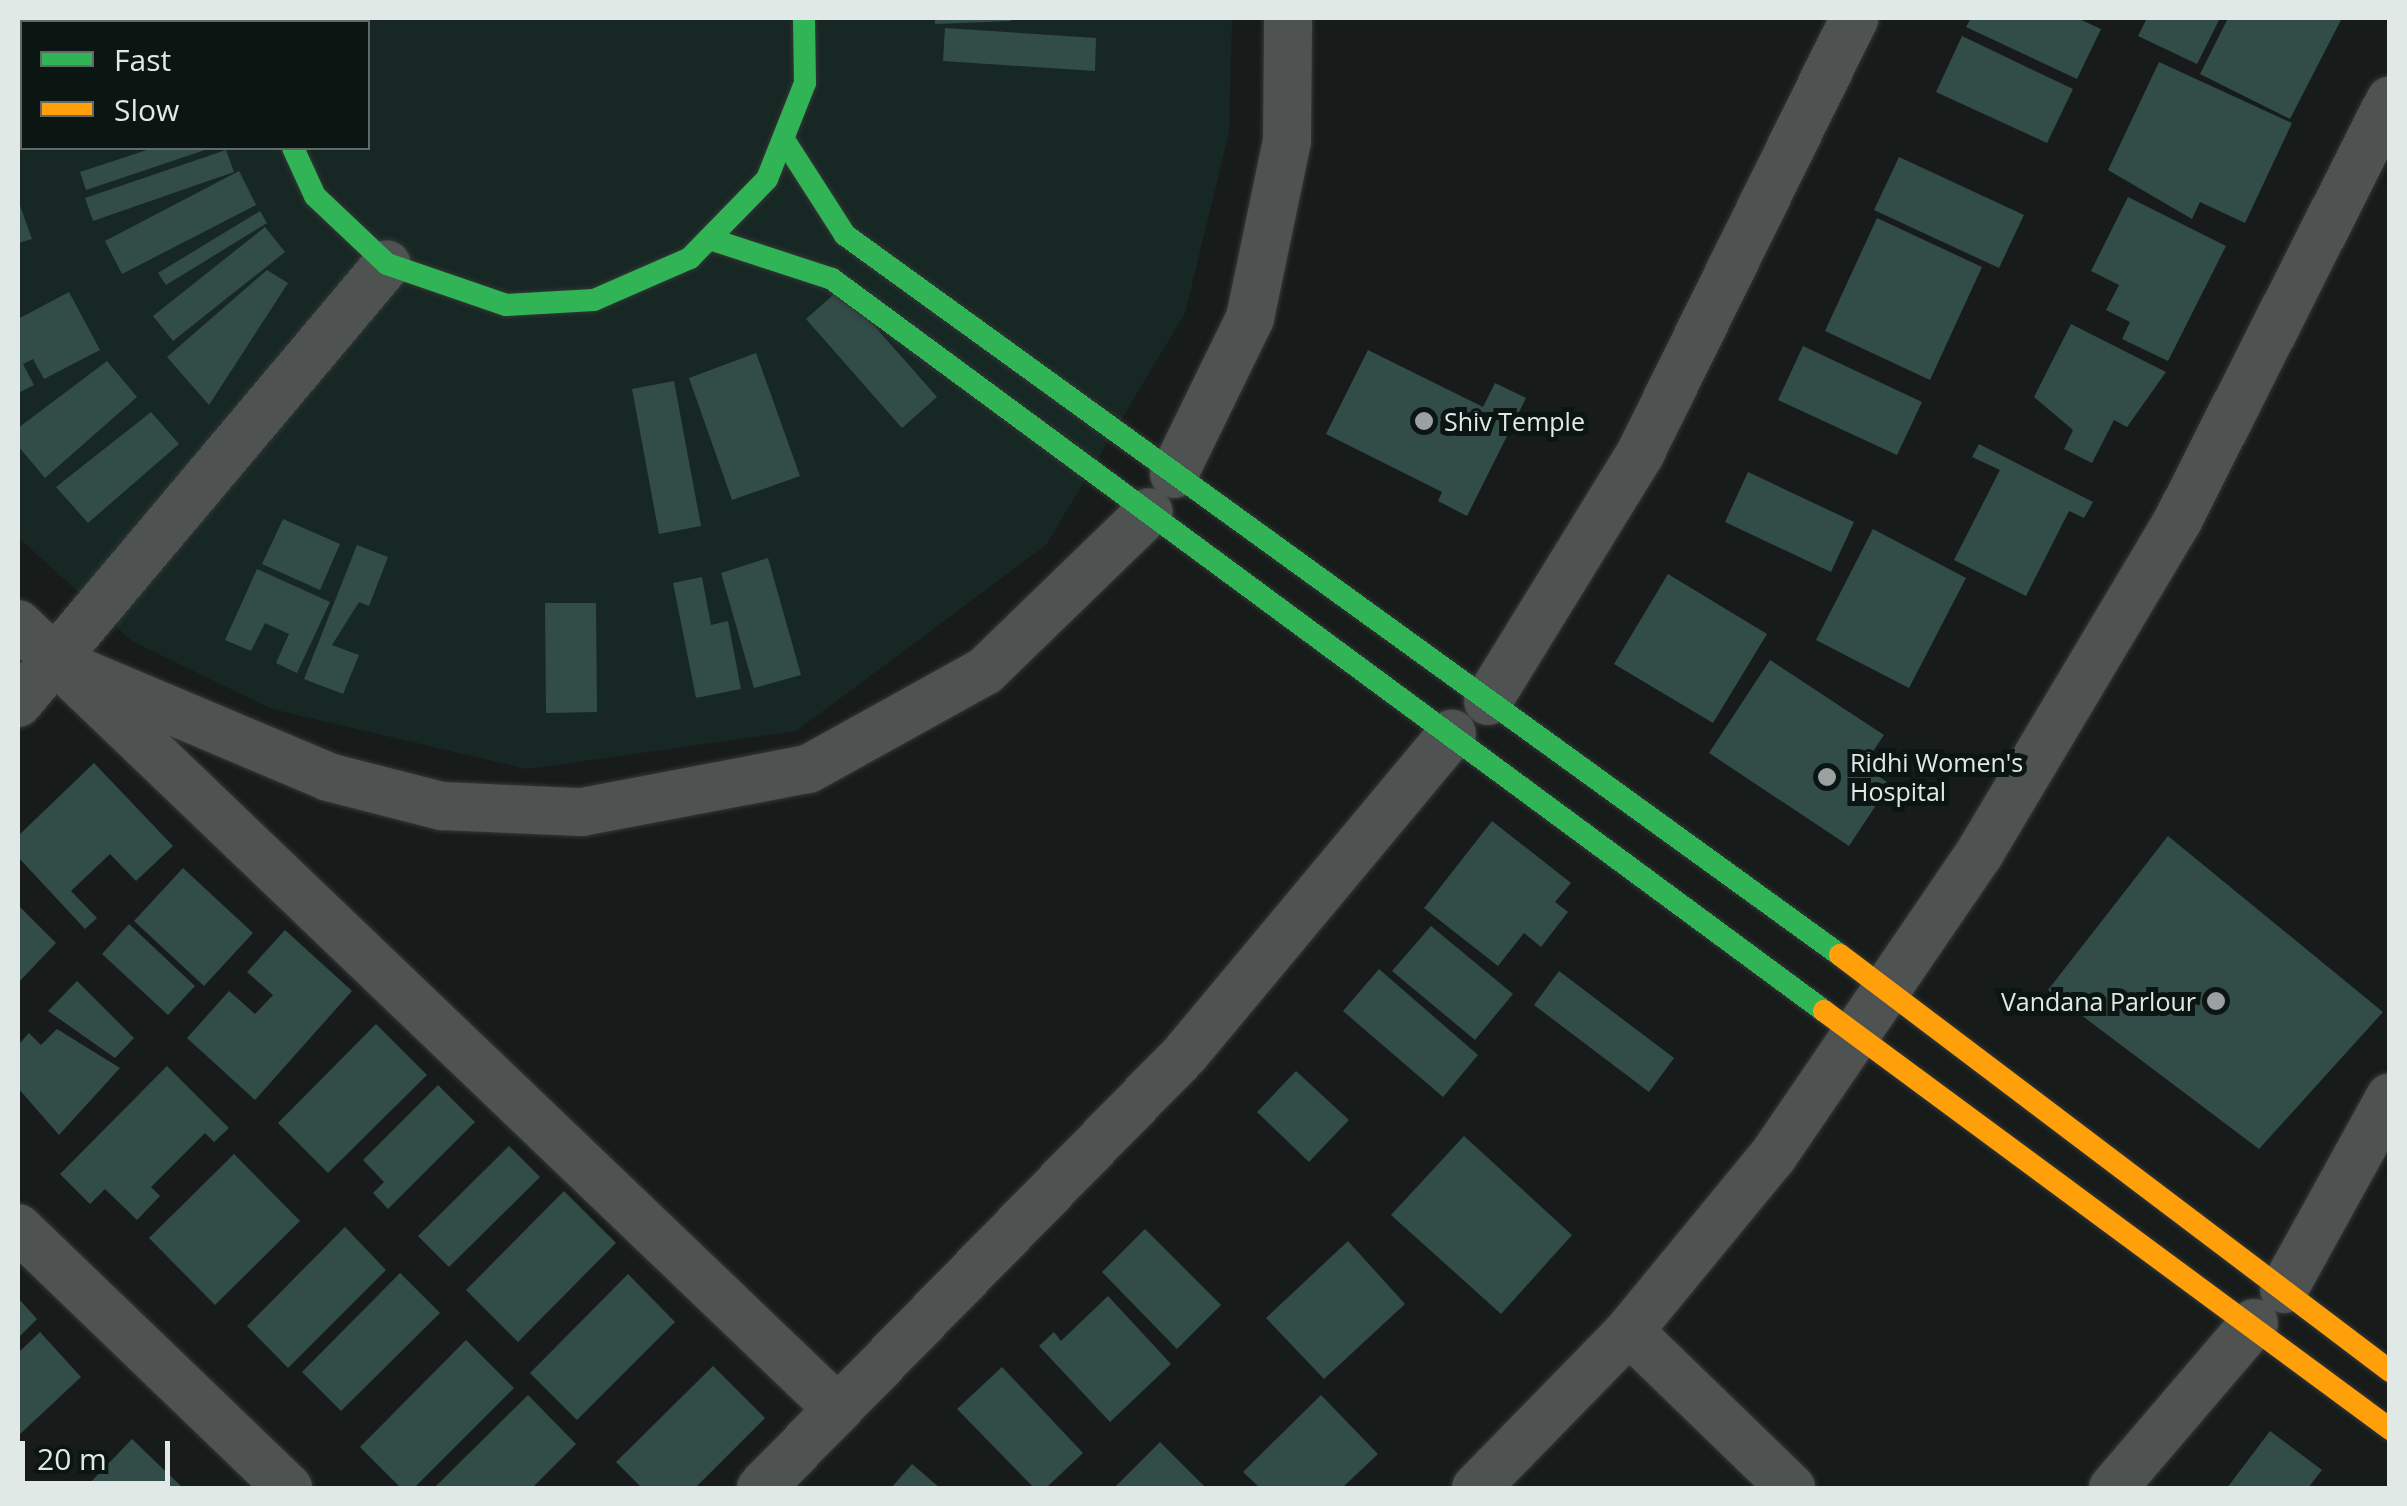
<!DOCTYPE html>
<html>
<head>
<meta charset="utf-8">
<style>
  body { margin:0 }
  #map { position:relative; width:2407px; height:1506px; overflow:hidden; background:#171c1b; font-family:"Open Sans",sans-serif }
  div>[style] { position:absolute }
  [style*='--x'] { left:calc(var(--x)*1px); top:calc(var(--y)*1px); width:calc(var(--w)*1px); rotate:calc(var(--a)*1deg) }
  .built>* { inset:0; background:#172824 }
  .building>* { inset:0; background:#324c47 }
  .roads { filter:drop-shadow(0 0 2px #333736) drop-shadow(0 0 2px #333736) }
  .street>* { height:48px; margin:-24px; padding:0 24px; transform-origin:24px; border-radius:24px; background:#4e5251 }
  .fast>* { height:22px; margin:-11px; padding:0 11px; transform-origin:11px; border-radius:11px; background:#30b455 }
  .slow>* { height:22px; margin:-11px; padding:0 11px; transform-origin:11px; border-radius:11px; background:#ff9f0a }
  .dots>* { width:28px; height:28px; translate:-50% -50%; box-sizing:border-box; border:5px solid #0b1613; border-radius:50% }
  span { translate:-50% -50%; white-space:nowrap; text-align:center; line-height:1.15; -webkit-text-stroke:10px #0b1613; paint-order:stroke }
  .poi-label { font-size:25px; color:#e1e9e7 }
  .left { translate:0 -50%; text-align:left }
  .right { translate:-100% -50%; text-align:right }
  .frame { position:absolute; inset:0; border:20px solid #e1e9e7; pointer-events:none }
  .legend { position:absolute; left:20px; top:20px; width:350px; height:130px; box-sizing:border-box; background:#0b1613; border:2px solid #616a68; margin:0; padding:12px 18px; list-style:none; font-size:30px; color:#e1e9e7 }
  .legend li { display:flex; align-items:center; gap:20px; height:50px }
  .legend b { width:50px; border:2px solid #616a68 }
  .scale { position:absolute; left:20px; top:1441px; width:150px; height:45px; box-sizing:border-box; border:5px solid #e1e9e7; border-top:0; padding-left:12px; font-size:30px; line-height:35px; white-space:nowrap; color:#e1e9e7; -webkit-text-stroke:8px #0b1613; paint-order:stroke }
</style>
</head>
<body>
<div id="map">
  <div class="built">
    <i style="clip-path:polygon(evenodd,18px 18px,1232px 18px,1229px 132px,1185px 313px,1046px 545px,796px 731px,527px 769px,272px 709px,132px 641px,18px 537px,18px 18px,22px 22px,368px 22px,368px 148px,22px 148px,22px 22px)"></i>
  </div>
  <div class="building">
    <i style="clip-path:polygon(199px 18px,199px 22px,149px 22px,172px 18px)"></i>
    <i style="clip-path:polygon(935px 18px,1011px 18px,1011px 21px,935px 24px)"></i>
    <i style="clip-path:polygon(1971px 18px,2077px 18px,2101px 29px,2077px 79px,1966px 27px)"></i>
    <i style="clip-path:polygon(2147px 18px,2220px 18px,2197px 64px,2138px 36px)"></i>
    <i style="clip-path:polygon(2228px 18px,2342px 18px,2290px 119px,2200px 74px)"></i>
    <i style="clip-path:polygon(945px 28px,1096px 38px,1095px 71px,943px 61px)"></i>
    <i style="clip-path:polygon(1962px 36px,2073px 89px,2047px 143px,1936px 92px)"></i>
    <i style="clip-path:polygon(2159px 62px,2292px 123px,2245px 223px,2200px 202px,2192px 219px,2108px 170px)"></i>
    <i style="clip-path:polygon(153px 148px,211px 148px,86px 190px,80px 172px)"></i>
    <i style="clip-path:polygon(226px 150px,234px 172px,93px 221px,85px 198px)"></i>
    <i style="clip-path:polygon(1899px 157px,2024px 215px,1999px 268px,1874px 210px)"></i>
    <i style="clip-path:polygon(239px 171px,256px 205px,122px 274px,105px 241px)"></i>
    <i style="clip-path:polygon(2128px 197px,2226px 246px,2168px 361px,2122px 339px,2130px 322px,2106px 310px,2119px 285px,2091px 271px)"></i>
    <i style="clip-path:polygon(18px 200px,32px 239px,18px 243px)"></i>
    <i style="clip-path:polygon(260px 211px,267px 223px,166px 285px,158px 273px)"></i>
    <i style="clip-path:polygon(1877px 218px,1982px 267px,1930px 380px,1825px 331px)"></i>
    <i style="clip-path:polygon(265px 227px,285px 252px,173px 341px,153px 316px)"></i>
    <i style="clip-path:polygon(267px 270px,288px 283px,209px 405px,167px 357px)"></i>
    <i style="clip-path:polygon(841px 288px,937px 397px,902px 428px,806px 319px)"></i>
    <i style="clip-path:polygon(69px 292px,100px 350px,44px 379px,33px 359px,23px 364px,34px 385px,18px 393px,18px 319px)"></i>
    <i style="clip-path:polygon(2071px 324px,2166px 372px,2127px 427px,2114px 420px,2092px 463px,2064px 449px,2073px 430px,2034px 397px)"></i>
    <i style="clip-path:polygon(1803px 346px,1922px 402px,1897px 455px,1778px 400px)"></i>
    <i style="clip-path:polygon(1368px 350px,1483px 407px,1495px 383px,1526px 398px,1467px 516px,1438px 501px,1442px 492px,1326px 434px)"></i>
    <i style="clip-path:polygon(756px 353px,800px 476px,732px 500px,689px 378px)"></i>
    <i style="clip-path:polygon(107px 361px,137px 397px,45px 478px,18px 446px,18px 428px)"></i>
    <i style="clip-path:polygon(674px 381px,701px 526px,659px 534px,632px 389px)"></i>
    <i style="clip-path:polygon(151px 412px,179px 444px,88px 523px,56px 487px)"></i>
    <i style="clip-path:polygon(1979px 444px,2093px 502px,2084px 518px,2069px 511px,2026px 596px,1954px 560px,2000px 470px,1972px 457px)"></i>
    <i style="clip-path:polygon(1748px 472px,1854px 522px,1831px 572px,1725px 522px)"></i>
    <i style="clip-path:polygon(283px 519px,340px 544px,320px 590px,262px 564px)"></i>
    <i style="clip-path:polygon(1873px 529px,1966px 578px,1909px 688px,1816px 640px)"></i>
    <i style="clip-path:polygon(357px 545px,388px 557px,369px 606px,359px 602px,332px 645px,359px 655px,343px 694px,304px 679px)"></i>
    <i style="clip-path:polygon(768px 558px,801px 675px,754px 688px,721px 573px)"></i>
    <i style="clip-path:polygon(257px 569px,330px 602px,297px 673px,276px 663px,289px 634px,265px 623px,251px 651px,225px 640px)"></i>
    <i style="clip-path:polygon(1668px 574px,1767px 634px,1713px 723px,1614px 664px)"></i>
    <i style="clip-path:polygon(702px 577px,711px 625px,728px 621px,741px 689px,696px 698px,673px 583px)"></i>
    <i style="clip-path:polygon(545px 603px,596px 603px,597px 712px,546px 713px)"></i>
    <i style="clip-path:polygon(1770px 660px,1884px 735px,1863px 766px,1890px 784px,1849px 846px,1709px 753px)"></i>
    <i style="clip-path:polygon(94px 763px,173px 846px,136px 881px,110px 854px,71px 891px,97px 918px,85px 929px,18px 857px,18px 836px)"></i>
    <i style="clip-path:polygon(1492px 821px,1571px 883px,1555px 902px,1568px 912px,1541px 947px,1524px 933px,1498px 966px,1424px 908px)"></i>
    <i style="clip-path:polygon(2168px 836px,2383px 1012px,2259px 1149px,2048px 990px)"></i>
    <i style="clip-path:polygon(183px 868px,253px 933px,204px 986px,134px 921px)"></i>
    <i style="clip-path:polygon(18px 905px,56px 943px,18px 983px)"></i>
    <i style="clip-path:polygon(129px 924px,195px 986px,168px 1015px,102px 954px)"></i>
    <i style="clip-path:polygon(1431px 926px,1513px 994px,1475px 1040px,1392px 971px)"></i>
    <i style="clip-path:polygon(285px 930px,352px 991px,255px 1100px,187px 1038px,229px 991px,255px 1014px,273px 995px,247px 972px)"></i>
    <i style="clip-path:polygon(1379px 969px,1478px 1055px,1443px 1097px,1343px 1011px)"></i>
    <i style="clip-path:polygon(1559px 971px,1674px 1058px,1649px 1092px,1534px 1005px)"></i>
    <i style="clip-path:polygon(77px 981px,134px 1038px,115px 1058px,48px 1011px)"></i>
    <i style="clip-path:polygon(376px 1024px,427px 1075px,328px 1173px,278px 1123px)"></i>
    <i style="clip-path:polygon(57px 1029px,120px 1068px,59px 1135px,18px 1088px,18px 1045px,29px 1033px,41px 1045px)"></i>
    <i style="clip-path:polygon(167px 1066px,229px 1128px,214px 1142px,205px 1133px,151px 1187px,160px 1196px,137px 1220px,105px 1189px,90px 1204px,60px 1174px)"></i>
    <i style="clip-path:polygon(1296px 1071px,1349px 1120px,1309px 1162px,1257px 1112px)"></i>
    <i style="clip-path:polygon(438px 1085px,475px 1122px,388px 1209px,373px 1193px,384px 1182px,363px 1160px)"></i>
    <i style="clip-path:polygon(1464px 1136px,1572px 1235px,1501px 1314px,1391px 1215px)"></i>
    <i style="clip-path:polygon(509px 1146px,540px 1177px,449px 1267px,418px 1236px)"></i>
    <i style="clip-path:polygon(234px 1154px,300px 1221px,215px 1305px,149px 1238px)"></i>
    <i style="clip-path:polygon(564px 1191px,616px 1243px,518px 1342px,466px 1290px)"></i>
    <i style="clip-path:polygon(345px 1227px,386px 1270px,288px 1368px,247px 1326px)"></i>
    <i style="clip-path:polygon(1145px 1229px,1221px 1305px,1177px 1349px,1102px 1272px)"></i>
    <i style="clip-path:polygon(1348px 1241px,1405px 1304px,1324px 1379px,1266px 1318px)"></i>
    <i style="clip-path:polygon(400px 1273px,440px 1313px,341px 1411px,302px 1372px)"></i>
    <i style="clip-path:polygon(628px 1274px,675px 1322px,577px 1420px,530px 1373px)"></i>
    <i style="clip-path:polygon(1108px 1296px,1171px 1364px,1110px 1422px,1039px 1346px,1054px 1332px,1061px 1341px)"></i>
    <i style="clip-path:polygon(18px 1298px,37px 1319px,18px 1338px)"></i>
    <i style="clip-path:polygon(40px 1332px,81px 1377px,18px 1436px,18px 1353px)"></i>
    <i style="clip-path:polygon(466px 1340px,514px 1388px,414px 1488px,401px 1488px,360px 1447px)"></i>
    <i style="clip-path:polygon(713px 1366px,765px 1418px,695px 1488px,642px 1488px,616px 1462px)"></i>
    <i style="clip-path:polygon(1002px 1367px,1083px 1453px,1046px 1488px,1034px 1488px,957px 1409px)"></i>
    <i style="clip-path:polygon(528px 1395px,576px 1444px,532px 1488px,434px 1488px)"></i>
    <i style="clip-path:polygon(1321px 1395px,1378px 1454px,1342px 1488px,1260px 1488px,1243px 1472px)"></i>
    <i style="clip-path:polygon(2270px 1431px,2322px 1470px,2308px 1488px,2227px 1488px)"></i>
    <i style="clip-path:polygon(132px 1439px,183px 1488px,85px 1488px)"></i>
    <i style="clip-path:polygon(1160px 1442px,1206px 1488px,1114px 1488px)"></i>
    <i style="clip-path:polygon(912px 1464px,940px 1488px,891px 1488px)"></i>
  </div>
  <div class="roads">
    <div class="street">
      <i style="--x:1174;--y:474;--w:174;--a:-64"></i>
      <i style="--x:1250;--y:318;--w:181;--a:-78.2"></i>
      <i style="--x:1287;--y:141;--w:123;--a:-89.5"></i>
      <i style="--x:18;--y:624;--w:1135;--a:43.75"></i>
      <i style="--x:54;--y:661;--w:298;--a:22.9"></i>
      <i style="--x:328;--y:777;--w:118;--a:14.3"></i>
      <i style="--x:442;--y:806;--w:140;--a:2.5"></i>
      <i style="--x:582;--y:812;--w:230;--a:-10.8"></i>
      <i style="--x:808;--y:769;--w:202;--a:-29"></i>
      <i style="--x:985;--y:671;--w:228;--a:-44.1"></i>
      <i style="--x:1488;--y:701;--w:290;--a:-58.4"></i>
      <i style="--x:1640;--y:454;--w:486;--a:-63.8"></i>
      <i style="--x:18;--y:703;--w:573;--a:-49.95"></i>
      <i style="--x:18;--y:1228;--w:375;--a:43.9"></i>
      <i style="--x:2284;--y:1289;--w:219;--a:-61.1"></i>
      <i style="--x:1629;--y:1331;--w:226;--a:44.1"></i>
      <i style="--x:761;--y:1488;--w:607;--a:-45.67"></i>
      <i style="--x:1185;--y:1054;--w:417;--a:-50.2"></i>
      <i style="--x:1476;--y:1488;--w:219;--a:-45.7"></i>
      <i style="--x:1629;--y:1331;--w:227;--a:-50.6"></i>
      <i style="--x:1773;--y:1156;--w:366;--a:-55.7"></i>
      <i style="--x:1979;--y:854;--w:389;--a:-59.2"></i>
      <i style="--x:2178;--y:520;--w:470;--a:-63.2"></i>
      <i style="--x:2113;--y:1488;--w:217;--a:-49.5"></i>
    </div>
    <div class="fast">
      <i style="--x:267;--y:18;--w:4;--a:90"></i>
      <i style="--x:786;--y:143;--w:109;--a:57.3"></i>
      <i style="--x:845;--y:235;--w:1228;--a:35.89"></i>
      <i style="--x:293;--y:148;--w:53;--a:65.4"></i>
      <i style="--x:315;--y:196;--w:99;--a:43.4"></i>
      <i style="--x:387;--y:264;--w:126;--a:19"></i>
      <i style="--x:506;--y:305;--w:88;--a:-3.3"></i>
      <i style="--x:594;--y:300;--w:105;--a:-23.6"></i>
      <i style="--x:690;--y:258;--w:110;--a:-45.7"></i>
      <i style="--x:767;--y:179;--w:103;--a:-68.4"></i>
      <i style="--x:805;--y:83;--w:65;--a:-90.9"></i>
      <i style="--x:713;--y:240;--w:125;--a:18.1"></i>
      <i style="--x:832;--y:279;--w:1233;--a:36.42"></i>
    </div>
    <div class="slow">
      <i style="--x:1840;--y:955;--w:690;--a:37.1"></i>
      <i style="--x:1824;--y:1011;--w:704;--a:36.45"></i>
    </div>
  </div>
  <div class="dots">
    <i style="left:1424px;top:421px;background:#9aa1a0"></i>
    <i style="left:1827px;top:777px;background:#9aa1a0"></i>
    <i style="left:2216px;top:1001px;background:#9aa1a0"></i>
  </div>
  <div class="poi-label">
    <span class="left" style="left:1444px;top:421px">Shiv Temple</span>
    <span class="left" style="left:1850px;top:777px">Ridhi Women's<br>Hospital</span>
    <span class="right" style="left:2196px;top:1001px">Vandana Parlour</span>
  </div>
  <div class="frame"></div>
  <ul class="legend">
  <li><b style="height:12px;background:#30b455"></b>Fast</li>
  <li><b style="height:12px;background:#ff9f0a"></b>Slow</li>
  </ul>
  <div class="scale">20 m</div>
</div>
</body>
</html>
